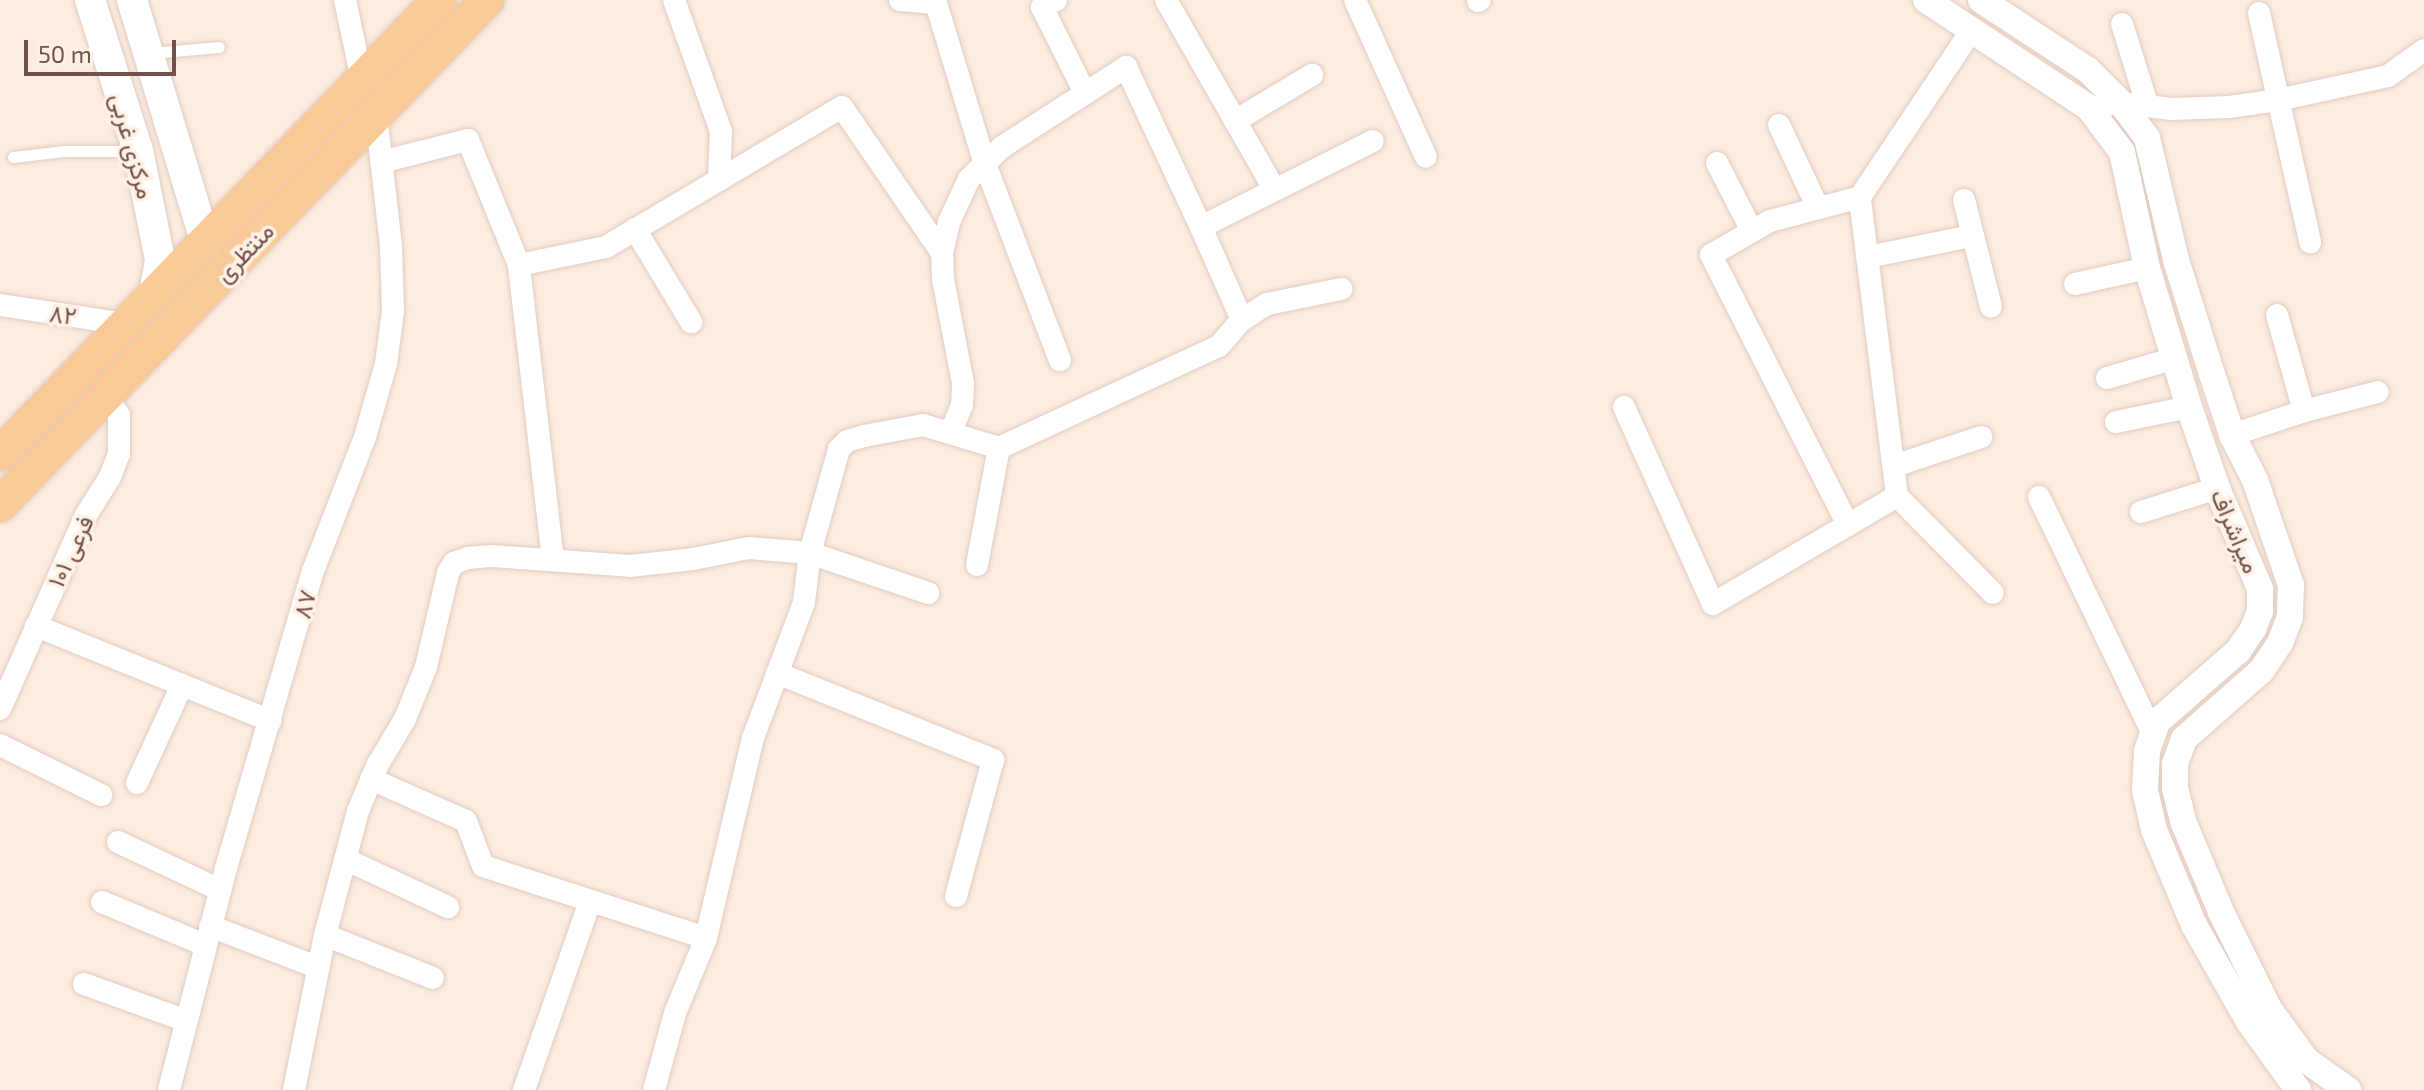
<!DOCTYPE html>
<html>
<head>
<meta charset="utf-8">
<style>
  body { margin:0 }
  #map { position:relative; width:2424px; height:1090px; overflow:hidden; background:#fcede0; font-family:"Exo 2",Vazirmatn,sans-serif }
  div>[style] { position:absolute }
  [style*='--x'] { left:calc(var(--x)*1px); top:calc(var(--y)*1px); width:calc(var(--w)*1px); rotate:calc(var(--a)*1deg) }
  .roads { filter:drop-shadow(0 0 2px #e1cabf) drop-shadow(0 0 2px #e1cabf) }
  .service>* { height:11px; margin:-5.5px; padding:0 5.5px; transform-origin:5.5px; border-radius:5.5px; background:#fff }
  .minor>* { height:22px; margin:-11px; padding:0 11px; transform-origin:11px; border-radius:11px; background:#fff }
  .tertiary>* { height:26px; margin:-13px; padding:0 13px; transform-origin:13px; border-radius:13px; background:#fff }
  .secondary>* { height:30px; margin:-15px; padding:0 15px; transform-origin:15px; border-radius:15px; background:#fff }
  .primary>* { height:34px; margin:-17px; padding:0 17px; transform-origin:17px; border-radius:17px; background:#fac998 }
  span { translate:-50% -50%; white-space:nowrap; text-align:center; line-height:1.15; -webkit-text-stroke:7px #fff1e5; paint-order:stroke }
  .street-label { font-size:24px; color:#725148 }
  .scale { position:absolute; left:24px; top:40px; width:152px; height:36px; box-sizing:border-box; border:4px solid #725148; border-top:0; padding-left:10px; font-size:24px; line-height:28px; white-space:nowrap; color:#725148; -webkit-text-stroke:6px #fff1e5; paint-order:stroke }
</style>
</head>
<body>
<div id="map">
  <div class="roads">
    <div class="service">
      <i style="--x:151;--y:53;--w:68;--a:-5"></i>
      <i style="--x:13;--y:157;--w:51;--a:-6.7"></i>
      <i style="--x:64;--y:151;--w:72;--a:0"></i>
    </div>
    <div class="minor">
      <i style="--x:345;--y:0;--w:82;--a:78"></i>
      <i style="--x:674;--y:0;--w:139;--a:70.3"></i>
      <i style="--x:721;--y:131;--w:49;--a:92.3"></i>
      <i style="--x:900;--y:0;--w:36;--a:5"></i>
      <i style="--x:936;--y:3;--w:168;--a:73.1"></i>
      <i style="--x:985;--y:164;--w:210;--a:69.1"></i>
      <i style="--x:1056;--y:0;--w:16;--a:153"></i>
      <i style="--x:1042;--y:7;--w:94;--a:63.4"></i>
      <i style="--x:1166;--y:0;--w:219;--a:60.2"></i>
      <i style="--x:1355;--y:0;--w:172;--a:65.7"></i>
      <i style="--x:1478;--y:1;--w:2;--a:-27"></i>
      <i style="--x:2259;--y:13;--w:235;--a:77.4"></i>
      <i style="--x:2122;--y:24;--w:84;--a:72.6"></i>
      <i style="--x:2089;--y:108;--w:32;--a:-9"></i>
      <i style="--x:2121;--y:103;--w:51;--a:6.7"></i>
      <i style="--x:2172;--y:109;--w:57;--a:-2"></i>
      <i style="--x:2229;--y:107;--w:49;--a:-8.1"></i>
      <i style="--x:2278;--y:100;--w:113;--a:-12.3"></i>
      <i style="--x:2388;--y:76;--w:44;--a:-35.8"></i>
      <i style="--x:1235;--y:121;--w:90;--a:-30.9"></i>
      <i style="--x:1779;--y:125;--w:92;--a:64.8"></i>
      <i style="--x:381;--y:162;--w:90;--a:-14.2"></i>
      <i style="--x:468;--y:140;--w:135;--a:67.8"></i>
      <i style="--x:1717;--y:163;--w:76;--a:62.8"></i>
      <i style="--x:1964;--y:200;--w:110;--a:75.8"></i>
      <i style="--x:635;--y:229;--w:109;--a:58.9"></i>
      <i style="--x:1868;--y:257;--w:105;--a:-11.5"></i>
      <i style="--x:2075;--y:284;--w:74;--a:-12.5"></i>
      <i style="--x:0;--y:305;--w:127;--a:8.6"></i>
      <i style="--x:2277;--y:315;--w:100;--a:74.3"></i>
      <i style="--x:1242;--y:320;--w:102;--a:-113.8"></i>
      <i style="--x:1201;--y:227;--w:192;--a:-26.6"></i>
      <i style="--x:2107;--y:378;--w:72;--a:-16.2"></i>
      <i style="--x:1624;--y:407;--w:216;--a:65.7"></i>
      <i style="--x:1713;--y:604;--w:213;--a:-30.4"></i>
      <i style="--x:1897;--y:496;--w:301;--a:-97.1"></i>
      <i style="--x:1860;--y:197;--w:201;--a:-56.2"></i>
      <i style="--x:2116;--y:422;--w:75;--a:-11.6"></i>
      <i style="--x:951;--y:432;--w:29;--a:-68"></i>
      <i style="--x:962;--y:405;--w:22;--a:-87"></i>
      <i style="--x:963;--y:383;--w:106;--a:-100.9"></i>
      <i style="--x:943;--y:279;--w:26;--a:-92"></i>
      <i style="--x:942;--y:253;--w:32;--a:-77"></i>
      <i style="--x:949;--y:222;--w:47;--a:-65.1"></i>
      <i style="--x:969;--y:179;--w:46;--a:-44.1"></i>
      <i style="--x:1002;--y:147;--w:148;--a:-32.8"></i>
      <i style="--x:1126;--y:67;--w:177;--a:64.9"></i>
      <i style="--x:2232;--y:435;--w:76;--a:-18.4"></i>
      <i style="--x:2304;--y:411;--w:76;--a:-14.4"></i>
      <i style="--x:1894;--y:466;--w:92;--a:-18.4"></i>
      <i style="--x:1897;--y:496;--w:136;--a:45.3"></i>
      <i style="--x:2039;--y:497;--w:263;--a:64.3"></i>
      <i style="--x:2141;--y:512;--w:80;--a:-17.5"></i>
      <i style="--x:1848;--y:525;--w:303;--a:-116.9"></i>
      <i style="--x:1711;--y:255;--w:68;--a:-30"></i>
      <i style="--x:1770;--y:221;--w:93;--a:-14.9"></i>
      <i style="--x:553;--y:560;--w:297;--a:-96.6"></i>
      <i style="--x:519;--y:265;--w:89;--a:-11.7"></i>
      <i style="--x:606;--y:247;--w:274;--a:-30.7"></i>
      <i style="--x:842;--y:107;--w:177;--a:55.6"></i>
      <i style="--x:977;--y:565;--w:119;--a:-79.4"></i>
      <i style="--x:36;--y:626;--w:253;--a:22"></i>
      <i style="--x:777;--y:673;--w:233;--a:21.9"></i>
      <i style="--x:993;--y:760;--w:141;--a:105.2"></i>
      <i style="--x:0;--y:709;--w:212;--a:-66.1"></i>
      <i style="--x:86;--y:515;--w:45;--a:-57.7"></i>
      <i style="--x:110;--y:477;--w:25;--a:-69"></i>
      <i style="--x:119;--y:454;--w:39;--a:-90"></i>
      <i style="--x:119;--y:415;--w:24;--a:-126"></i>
      <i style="--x:0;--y:745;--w:113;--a:26.3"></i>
      <i style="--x:371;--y:779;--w:104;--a:23.9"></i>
      <i style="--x:466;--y:821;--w:48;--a:69.3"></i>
      <i style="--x:483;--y:866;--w:234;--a:17.9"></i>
      <i style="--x:137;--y:783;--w:108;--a:-65.3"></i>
      <i style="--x:118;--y:842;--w:113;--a:25.2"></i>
      <i style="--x:345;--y:859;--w:114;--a:25"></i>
      <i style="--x:102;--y:902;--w:112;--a:22.7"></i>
      <i style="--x:210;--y:926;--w:115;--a:21"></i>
      <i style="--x:325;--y:935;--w:116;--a:21.7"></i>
      <i style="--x:84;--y:984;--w:106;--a:19.8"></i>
      <i style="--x:169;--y:1090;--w:229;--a:-75.6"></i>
      <i style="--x:226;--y:868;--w:309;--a:-73.7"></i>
      <i style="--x:313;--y:571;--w:144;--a:-68.8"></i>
      <i style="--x:365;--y:437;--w:76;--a:-74"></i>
      <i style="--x:386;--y:364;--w:53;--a:-82.5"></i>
      <i style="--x:393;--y:311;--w:65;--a:-91.8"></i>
      <i style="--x:391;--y:246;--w:132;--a:-96.5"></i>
      <i style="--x:294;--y:1090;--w:158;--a:-78.7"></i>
      <i style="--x:325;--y:935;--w:128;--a:-75.1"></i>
      <i style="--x:358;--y:811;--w:49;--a:-67.1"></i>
      <i style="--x:377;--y:766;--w:55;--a:-59.2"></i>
      <i style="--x:405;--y:719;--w:56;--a:-68"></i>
      <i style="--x:426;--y:667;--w:97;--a:-76.8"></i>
      <i style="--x:448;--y:573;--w:12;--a:-59"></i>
      <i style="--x:454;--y:563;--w:15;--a:-20"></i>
      <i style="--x:468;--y:558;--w:24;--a:-5"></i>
      <i style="--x:492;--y:556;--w:138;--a:4.1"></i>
      <i style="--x:630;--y:566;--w:63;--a:-6.3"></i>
      <i style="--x:693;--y:559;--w:57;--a:-11.1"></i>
      <i style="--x:749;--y:548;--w:61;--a:4.7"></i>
      <i style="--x:810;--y:553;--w:125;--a:18.7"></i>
      <i style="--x:524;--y:1090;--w:199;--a:-70.7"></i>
      <i style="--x:654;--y:1090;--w:80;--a:-74.7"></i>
      <i style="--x:675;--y:1013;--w:81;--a:-67.5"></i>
      <i style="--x:706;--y:938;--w:205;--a:-76.8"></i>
      <i style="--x:753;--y:738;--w:145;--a:-69.4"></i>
      <i style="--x:804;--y:602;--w:49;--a:-83"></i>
      <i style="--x:810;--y:553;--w:108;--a:-74.4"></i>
      <i style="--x:839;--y:449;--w:11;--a:-45"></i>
      <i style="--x:847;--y:441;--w:18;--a:-16"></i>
      <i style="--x:864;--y:436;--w:60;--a:-10.6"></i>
      <i style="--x:923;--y:425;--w:79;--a:16.8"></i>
      <i style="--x:999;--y:448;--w:242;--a:-24.9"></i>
      <i style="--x:1219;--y:346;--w:35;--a:-49"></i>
      <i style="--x:1242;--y:320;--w:30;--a:-33"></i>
      <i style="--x:1267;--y:304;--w:76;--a:-11.5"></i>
    </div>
    <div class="tertiary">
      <i style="--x:1926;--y:0;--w:196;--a:33.5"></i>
      <i style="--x:2089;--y:108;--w:55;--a:53.1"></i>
      <i style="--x:2122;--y:152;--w:119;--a:77.8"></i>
      <i style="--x:2147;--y:268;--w:145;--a:73.2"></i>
      <i style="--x:2189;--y:407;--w:86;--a:70.9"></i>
      <i style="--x:2217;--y:488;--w:110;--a:66.9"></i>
      <i style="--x:2260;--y:589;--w:22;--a:90"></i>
      <i style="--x:2260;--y:611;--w:19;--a:111"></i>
      <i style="--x:2253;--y:629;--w:27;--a:124"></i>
      <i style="--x:2238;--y:651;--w:108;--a:138.8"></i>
      <i style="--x:2157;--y:722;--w:31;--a:109"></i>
      <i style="--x:2147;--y:751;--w:39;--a:93"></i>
      <i style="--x:2145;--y:790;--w:41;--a:77.3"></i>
      <i style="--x:2154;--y:830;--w:103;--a:67.2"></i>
      <i style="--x:2194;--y:925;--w:112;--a:60.4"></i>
      <i style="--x:2249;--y:1022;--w:84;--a:54.2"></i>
      <i style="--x:1981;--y:0;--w:128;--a:33.2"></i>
      <i style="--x:2088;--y:70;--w:47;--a:45"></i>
      <i style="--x:2121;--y:103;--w:44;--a:53.4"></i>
      <i style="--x:2147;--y:138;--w:125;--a:76.6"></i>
      <i style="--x:2176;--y:260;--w:120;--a:72.5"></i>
      <i style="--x:2212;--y:374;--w:64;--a:71.8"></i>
      <i style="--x:2232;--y:435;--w:51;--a:62.9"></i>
      <i style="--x:2255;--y:480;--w:111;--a:71.1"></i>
      <i style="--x:2291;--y:585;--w:32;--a:92"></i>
      <i style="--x:2290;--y:617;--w:28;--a:111"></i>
      <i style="--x:2280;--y:643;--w:34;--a:124"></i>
      <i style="--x:2261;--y:671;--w:103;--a:138.6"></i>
      <i style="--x:2184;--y:739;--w:27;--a:110"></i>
      <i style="--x:2175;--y:764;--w:24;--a:90"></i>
      <i style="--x:2175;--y:788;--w:34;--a:76"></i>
      <i style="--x:2183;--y:821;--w:99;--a:67.3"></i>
      <i style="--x:2221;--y:912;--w:108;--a:63.7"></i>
      <i style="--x:2269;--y:1009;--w:63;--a:54"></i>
      <i style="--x:2306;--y:1060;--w:52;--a:35.5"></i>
    </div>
    <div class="secondary">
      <i style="--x:90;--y:0;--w:157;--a:72.3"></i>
      <i style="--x:138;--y:150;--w:112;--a:78.7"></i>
      <i style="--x:160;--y:260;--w:36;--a:100"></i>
      <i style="--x:132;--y:0;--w:255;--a:73.1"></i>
    </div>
    <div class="primary">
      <i style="--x:0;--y:454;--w:632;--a:-45.96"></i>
      <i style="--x:0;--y:505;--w:702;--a:-46.04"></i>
    </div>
  </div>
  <div class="street-label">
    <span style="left:133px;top:146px;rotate:75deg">مرکزی غربی</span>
    <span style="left:244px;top:252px;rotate:-46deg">منتظری</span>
    <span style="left:63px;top:314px;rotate:8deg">۸۲</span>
    <span style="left:2236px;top:531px;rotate:67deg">میراشراف</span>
    <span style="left:70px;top:551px;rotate:-65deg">فرعی ۱۰۱</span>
    <span style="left:304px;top:604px;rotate:-75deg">۸۷</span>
  </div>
  <div class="scale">50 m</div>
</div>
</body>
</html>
